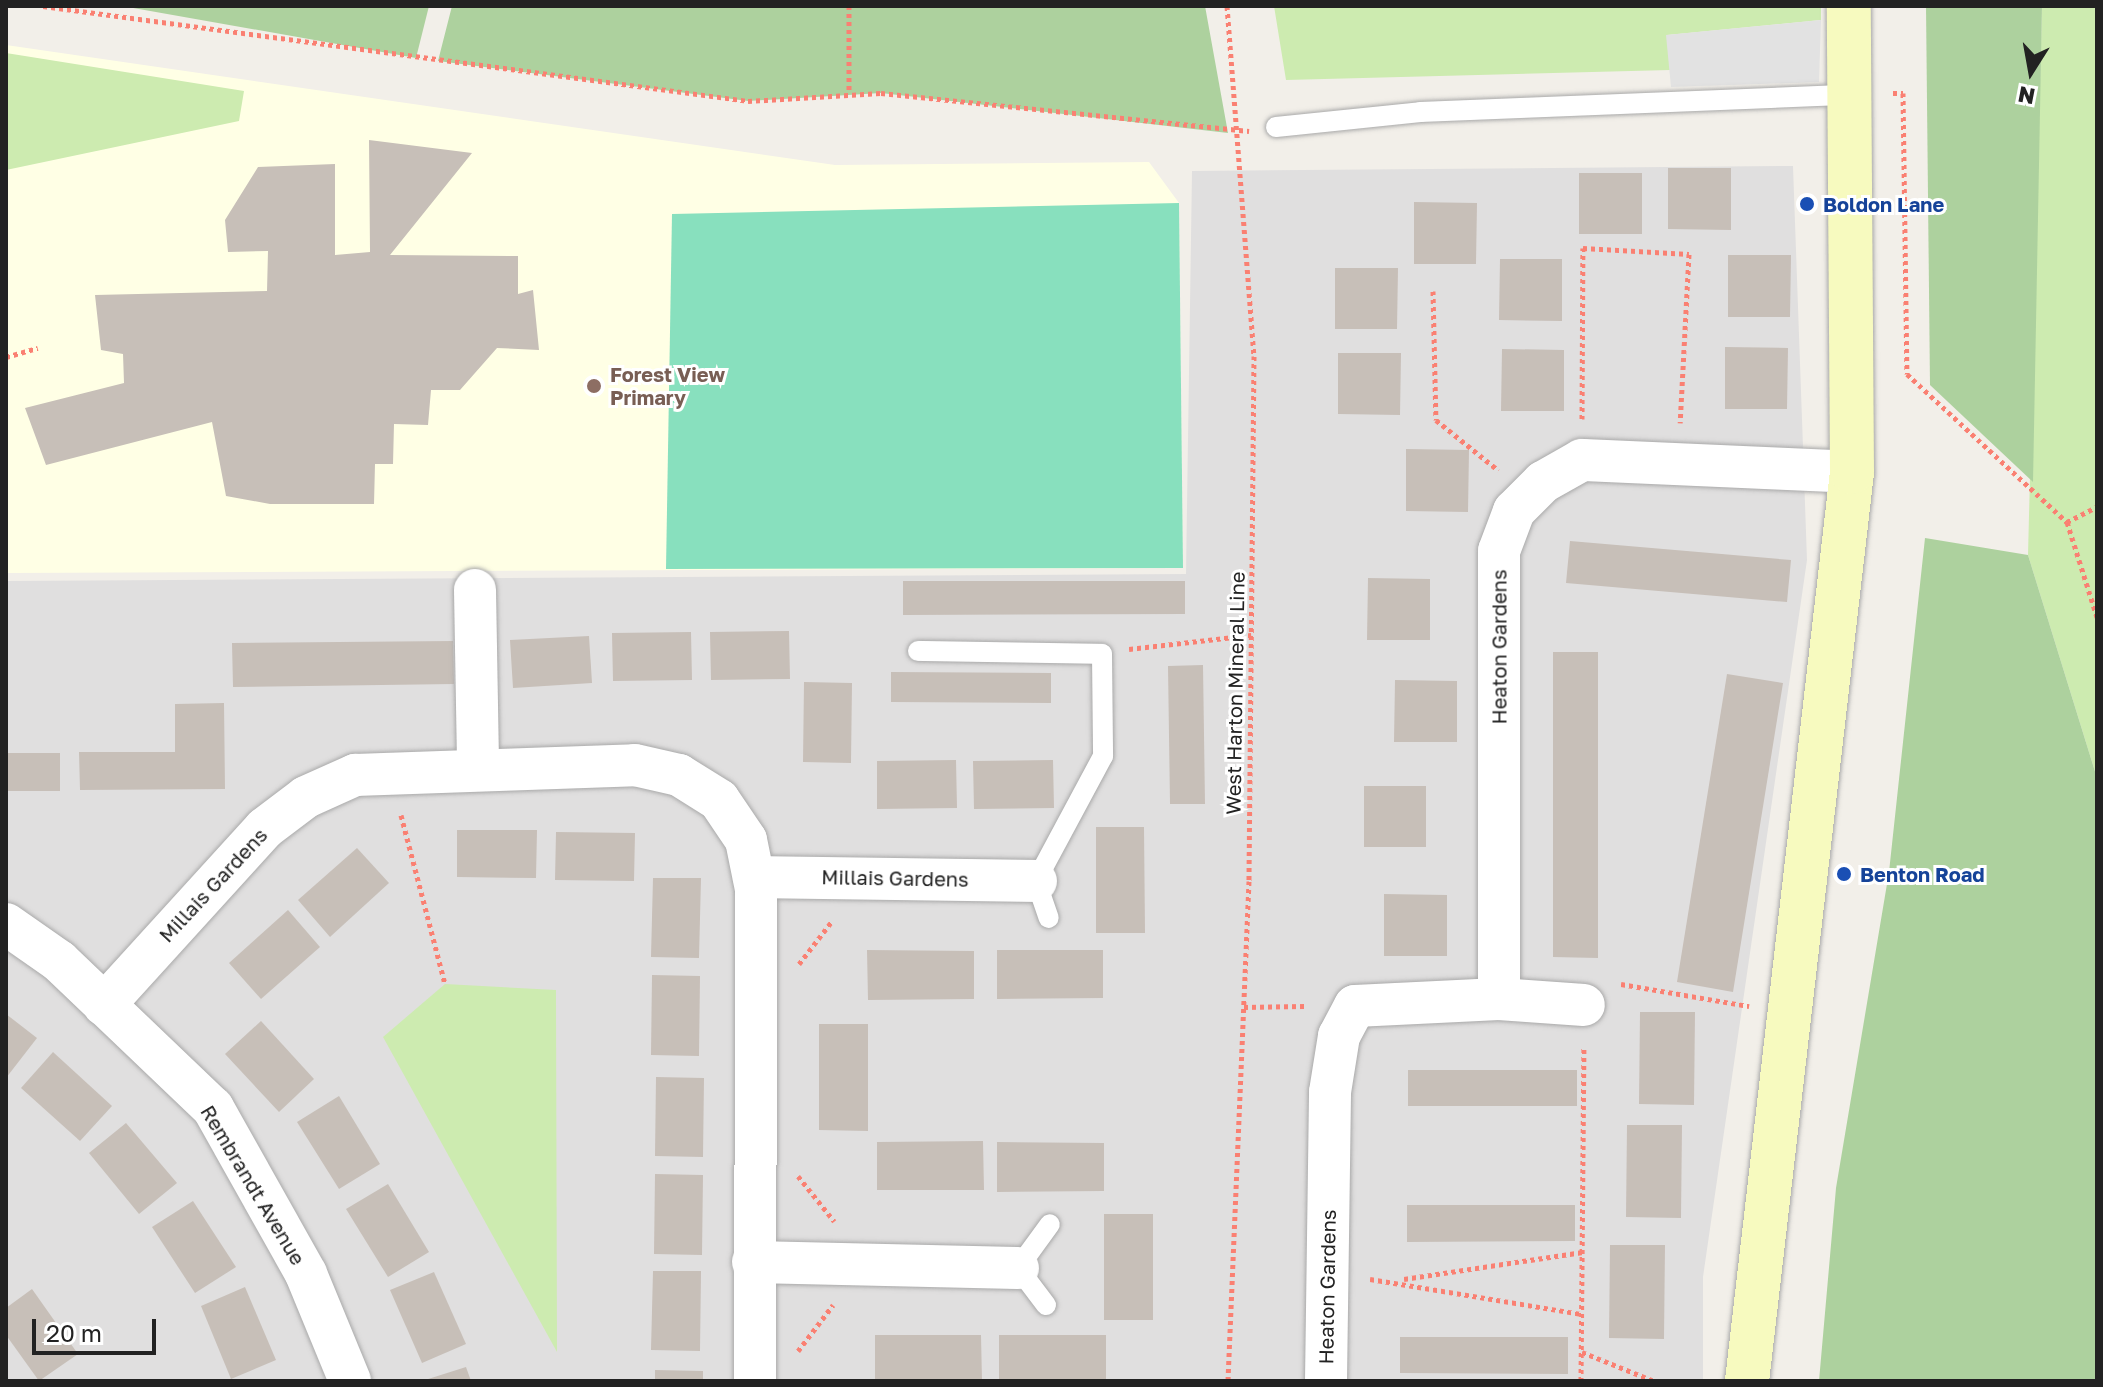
<!DOCTYPE html>
<html>
<head>
<meta charset="utf-8">
<style>
  body { margin:0 }
  #map { position:relative; width:2103px; height:1387px; overflow:hidden; background:#f2efe9; font-family:"Golos Text",sans-serif }
  div>[style] { position:absolute }
  [style*='--x'] { left:calc(var(--x)*1px); top:calc(var(--y)*1px); width:calc(var(--w)*1px); rotate:calc(var(--a)*1deg) }
  .residential>* { inset:0; background:#e0dfdf }
  .education>* { inset:0; background:#ffffe5 }
  .grass>* { inset:0; background:#cdebb0 }
  .forest>* { inset:0; background:#add19e }
  .pitch>* { inset:0; background:#88e0be }
  .parking>* { inset:0; background:#e2e2e2 }
  .building>* { inset:0; background:#c7bfb8 }
  .path>* { height:5px; margin-top:-2.5px; transform-origin:0; background:repeating-linear-gradient(90deg,#fa8072 0 4px,transparent 0 8px) }
  .roads { filter:drop-shadow(0 0 2px #a9a9a9) drop-shadow(0 0 2px #a9a9a9) }
  .service>* { height:20px; margin:-10px; padding:0 10px; transform-origin:10px; border-radius:10px; background:#fff }
  .minor>* { height:42px; margin:-21px; padding:0 21px; transform-origin:21px; border-radius:21px; background:#fff }
  .secondary>* { height:44px; margin:-22px; padding:0 22px; transform-origin:22px; border-radius:22px; background:#f7fabf }
  .dots>* { width:22px; height:22px; translate:-50% -50%; box-sizing:border-box; border:4px solid #fff; border-radius:50% }
  span { translate:-50% -50%; white-space:nowrap; text-align:center; line-height:1.15; -webkit-text-stroke:6px #fff; paint-order:stroke }
  .transit-label { font-size:20px; color:#164399; font-weight:700 }
  .left { translate:0 -50%; text-align:left }
  .education-label { font-size:20px; color:#785e54; font-weight:700 }
  .street-label { font-size:20px; color:#222 }
  .frame { position:absolute; inset:0; border:8px solid #222; pointer-events:none }
  .north { position:absolute; left:1991px; top:32px; width:80px; height:80px; -webkit-text-stroke:6px #fff; paint-order:stroke; rotate:191deg; font-size:22px; font-weight:700; line-height:32px; text-align:center; color:#222 }
  .north::after { content:''; display:block; margin:auto; width:28px; height:36px; background:#222; clip-path:polygon(50% 0,100% 100%,50% 72%,0 100%) }
  .scale { position:absolute; left:32px; top:1319px; width:124px; height:36px; box-sizing:border-box; border:4px solid #222; border-top:0; padding-left:10px; font-size:24px; line-height:28px; white-space:nowrap; color:#222; -webkit-text-stroke:6px #fff; paint-order:stroke }
</style>
</head>
<body>
<div id="map">
  <div class="residential">
    <i style="clip-path:polygon(1793px 166px,1807px 560px,1703px 1277px,1703px 1381px,6px 1381px,6px 581px,1186px 574px,1192px 171px)"></i>
  </div>
  <div class="education">
    <i style="clip-path:polygon(6px 45px,835px 165px,1149px 162px,1179px 203px,1183px 568px,6px 573px)"></i>
  </div>
  <div class="grass">
    <i style="clip-path:polygon(1274px 6px,1821px 6px,1821px 20px,1667px 35px,1670px 70px,1286px 80px)"></i>
    <i style="clip-path:polygon(2042px 6px,2097px 6px,2097px 778px,2028px 555px)"></i>
    <i style="clip-path:polygon(6px 53px,244px 91px,239px 121px,6px 170px)"></i>
    <i style="clip-path:polygon(445px 984px,556px 990px,557px 1352px,383px 1037px)"></i>
  </div>
  <div class="forest">
    <i style="clip-path:polygon(122px 6px,429px 6px,416px 58px)"></i>
    <i style="clip-path:polygon(452px 6px,1205px 6px,1228px 133px,881px 93px,748px 101px,438px 61px)"></i>
    <i style="clip-path:polygon(1926px 6px,2042px 6px,2033px 482px,1930px 385px)"></i>
    <i style="clip-path:polygon(1925px 538px,2028px 555px,2097px 778px,2097px 1381px,1819px 1381px,1836px 1188px,1889px 872px)"></i>
  </div>
  <div class="pitch">
    <i style="clip-path:polygon(1179px 203px,1183px 568px,666px 569px,672px 214px)"></i>
  </div>
  <div class="parking">
    <i style="clip-path:polygon(1821px 20px,1819px 82px,1671px 87px,1666px 35px)"></i>
  </div>
  <div class="building">
    <i style="clip-path:polygon(369px 140px,472px 153px,390px 255px,518px 256px,518px 294px,533px 290px,539px 350px,497px 348px,460px 390px,431px 390px,428px 425px,394px 424px,393px 464px,375px 464px,374px 504px,270px 504px,226px 496px,212px 422px,46px 465px,25px 408px,124px 383px,123px 354px,101px 350px,95px 295px,267px 291px,268px 251px,228px 252px,225px 220px,258px 167px,335px 164px,335px 255px,370px 252px)"></i>
    <i style="clip-path:polygon(1668px 168px,1731px 168px,1731px 230px,1668px 229px)"></i>
    <i style="clip-path:polygon(1579px 173px,1642px 173px,1642px 234px,1579px 234px)"></i>
    <i style="clip-path:polygon(1414px 202px,1477px 203px,1476px 264px,1414px 264px)"></i>
    <i style="clip-path:polygon(1728px 255px,1791px 255px,1790px 317px,1728px 317px)"></i>
    <i style="clip-path:polygon(1500px 259px,1562px 259px,1562px 321px,1499px 320px)"></i>
    <i style="clip-path:polygon(1335px 268px,1398px 268px,1397px 329px,1335px 329px)"></i>
    <i style="clip-path:polygon(1725px 347px,1788px 348px,1787px 409px,1725px 409px)"></i>
    <i style="clip-path:polygon(1502px 349px,1564px 350px,1564px 411px,1501px 411px)"></i>
    <i style="clip-path:polygon(1338px 353px,1401px 353px,1400px 415px,1338px 414px)"></i>
    <i style="clip-path:polygon(1406px 449px,1469px 450px,1468px 512px,1406px 511px)"></i>
    <i style="clip-path:polygon(1570px 541px,1791px 560px,1787px 602px,1566px 583px)"></i>
    <i style="clip-path:polygon(1368px 578px,1430px 579px,1430px 640px,1367px 640px)"></i>
    <i style="clip-path:polygon(903px 581px,1185px 581px,1185px 614px,903px 615px)"></i>
    <i style="clip-path:polygon(789px 631px,790px 679px,711px 680px,710px 632px)"></i>
    <i style="clip-path:polygon(691px 632px,692px 680px,613px 681px,612px 633px)"></i>
    <i style="clip-path:polygon(589px 636px,592px 683px,513px 688px,510px 640px)"></i>
    <i style="clip-path:polygon(453px 641px,454px 684px,233px 687px,232px 643px)"></i>
    <i style="clip-path:polygon(1553px 652px,1598px 652px,1598px 958px,1553px 957px)"></i>
    <i style="clip-path:polygon(1203px 665px,1205px 804px,1170px 804px,1168px 666px)"></i>
    <i style="clip-path:polygon(891px 672px,1051px 673px,1051px 703px,891px 702px)"></i>
    <i style="clip-path:polygon(1727px 674px,1783px 683px,1733px 992px,1677px 982px)"></i>
    <i style="clip-path:polygon(1395px 680px,1457px 681px,1457px 742px,1394px 742px)"></i>
    <i style="clip-path:polygon(804px 682px,852px 683px,851px 763px,803px 762px)"></i>
    <i style="clip-path:polygon(224px 703px,225px 789px,80px 790px,79px 752px,175px 752px,175px 704px)"></i>
    <i style="clip-path:polygon(6px 753px,60px 753px,60px 791px,6px 791px)"></i>
    <i style="clip-path:polygon(956px 760px,957px 808px,877px 809px,877px 761px)"></i>
    <i style="clip-path:polygon(1053px 760px,1054px 808px,974px 809px,973px 761px)"></i>
    <i style="clip-path:polygon(1364px 786px,1426px 786px,1426px 847px,1364px 847px)"></i>
    <i style="clip-path:polygon(1096px 827px,1144px 827px,1145px 933px,1096px 933px)"></i>
    <i style="clip-path:polygon(457px 830px,537px 830px,536px 878px,457px 877px)"></i>
    <i style="clip-path:polygon(556px 832px,635px 833px,634px 881px,555px 880px)"></i>
    <i style="clip-path:polygon(357px 848px,389px 883px,330px 937px,298px 900px)"></i>
    <i style="clip-path:polygon(653px 878px,701px 878px,699px 958px,651px 957px)"></i>
    <i style="clip-path:polygon(1384px 894px,1447px 895px,1447px 956px,1384px 956px)"></i>
    <i style="clip-path:polygon(288px 910px,320px 947px,261px 999px,229px 963px)"></i>
    <i style="clip-path:polygon(867px 950px,974px 951px,974px 999px,868px 1000px)"></i>
    <i style="clip-path:polygon(997px 950px,1103px 950px,1103px 998px,997px 999px)"></i>
    <i style="clip-path:polygon(652px 975px,700px 976px,699px 1056px,651px 1055px)"></i>
    <i style="clip-path:polygon(1640px 1012px,1695px 1012px,1694px 1105px,1639px 1104px)"></i>
    <i style="clip-path:polygon(6px 1014px,37px 1038px,6px 1078px)"></i>
    <i style="clip-path:polygon(261px 1021px,314px 1079px,279px 1112px,225px 1054px)"></i>
    <i style="clip-path:polygon(819px 1024px,868px 1024px,868px 1131px,819px 1130px)"></i>
    <i style="clip-path:polygon(53px 1052px,112px 1106px,80px 1141px,21px 1088px)"></i>
    <i style="clip-path:polygon(1408px 1070px,1577px 1070px,1577px 1106px,1408px 1106px)"></i>
    <i style="clip-path:polygon(656px 1077px,704px 1078px,703px 1157px,655px 1156px)"></i>
    <i style="clip-path:polygon(339px 1096px,380px 1164px,339px 1189px,297px 1122px)"></i>
    <i style="clip-path:polygon(126px 1123px,177px 1183px,139px 1214px,89px 1153px)"></i>
    <i style="clip-path:polygon(1627px 1125px,1682px 1125px,1681px 1218px,1626px 1217px)"></i>
    <i style="clip-path:polygon(983px 1141px,984px 1190px,877px 1190px,877px 1142px)"></i>
    <i style="clip-path:polygon(997px 1142px,1104px 1143px,1104px 1191px,997px 1192px)"></i>
    <i style="clip-path:polygon(655px 1174px,703px 1175px,702px 1255px,654px 1254px)"></i>
    <i style="clip-path:polygon(388px 1184px,429px 1252px,388px 1277px,346px 1209px)"></i>
    <i style="clip-path:polygon(193px 1201px,236px 1267px,195px 1293px,152px 1227px)"></i>
    <i style="clip-path:polygon(1407px 1205px,1575px 1205px,1575px 1241px,1407px 1242px)"></i>
    <i style="clip-path:polygon(1104px 1214px,1153px 1214px,1153px 1320px,1104px 1320px)"></i>
    <i style="clip-path:polygon(1610px 1245px,1665px 1245px,1664px 1339px,1609px 1338px)"></i>
    <i style="clip-path:polygon(653px 1271px,701px 1271px,700px 1351px,651px 1350px)"></i>
    <i style="clip-path:polygon(434px 1272px,466px 1344px,422px 1363px,390px 1290px)"></i>
    <i style="clip-path:polygon(245px 1287px,276px 1360px,231px 1379px,201px 1306px)"></i>
    <i style="clip-path:polygon(32px 1289px,78px 1354px,39px 1381px,6px 1335px,6px 1308px)"></i>
    <i style="clip-path:polygon(875px 1335px,981px 1335px,982px 1381px,875px 1381px)"></i>
    <i style="clip-path:polygon(999px 1335px,1106px 1335px,1106px 1381px,999px 1381px)"></i>
    <i style="clip-path:polygon(1400px 1337px,1568px 1337px,1568px 1374px,1400px 1373px)"></i>
    <i style="clip-path:polygon(466px 1367px,471px 1381px,425px 1381px,425px 1380px)"></i>
    <i style="clip-path:polygon(655px 1370px,703px 1371px,703px 1381px,655px 1381px)"></i>
  </div>
  <div class="path">
    <i style="--x:43;--y:6;--w:711;--a:7.67"></i>
    <i style="--x:748;--y:101;--w:133;--a:-3.4"></i>
    <i style="--x:881;--y:93;--w:370;--a:5.9"></i>
    <i style="--x:849;--y:6;--w:87;--a:90"></i>
    <i style="--x:1227;--y:6;--w:351;--a:85.6"></i>
    <i style="--x:1254;--y:356;--w:525;--a:90.55"></i>
    <i style="--x:1249;--y:881;--w:500;--a:92.41"></i>
    <i style="--x:1893;--y:93;--w:10;--a:0"></i>
    <i style="--x:1903;--y:93;--w:281;--a:89.2"></i>
    <i style="--x:1907;--y:374;--w:218;--a:42.8"></i>
    <i style="--x:2067;--y:522;--w:100;--a:72.5"></i>
    <i style="--x:1433;--y:291;--w:129;--a:88.7"></i>
    <i style="--x:1436;--y:420;--w:80;--a:38.9"></i>
    <i style="--x:6;--y:357;--w:33;--a:-16"></i>
    <i style="--x:1582;--y:419;--w:171;--a:-89.7"></i>
    <i style="--x:1583;--y:248;--w:106;--a:3.2"></i>
    <i style="--x:1689;--y:254;--w:169;--a:93"></i>
    <i style="--x:2067;--y:522;--w:34;--a:-27"></i>
    <i style="--x:1129;--y:649;--w:123;--a:-6.5"></i>
    <i style="--x:401;--y:815;--w:175;--a:75.4"></i>
    <i style="--x:799;--y:964;--w:54;--a:-52.5"></i>
    <i style="--x:1621;--y:984;--w:130;--a:9.8"></i>
    <i style="--x:1244;--y:1007;--w:62;--a:-0.9"></i>
    <i style="--x:798;--y:1176;--w:58;--a:51.3"></i>
    <i style="--x:1370;--y:1279;--w:215;--a:9.4"></i>
    <i style="--x:1404;--y:1279;--w:181;--a:-8.6"></i>
    <i style="--x:798;--y:1351;--w:58;--a:-52.7"></i>
    <i style="--x:1582;--y:1352;--w:78;--a:21.9"></i>
    <i style="--x:1581;--y:1381;--w:335;--a:-89.5"></i>
  </div>
  <div class="roads">
    <div class="service">
      <i style="--x:1276;--y:127;--w:145;--a:-5.9"></i>
      <i style="--x:1420;--y:112;--w:428;--a:-2.3"></i>
      <i style="--x:918;--y:651;--w:184;--a:0.9"></i>
      <i style="--x:1102;--y:654;--w:102;--a:89.4"></i>
      <i style="--x:1103;--y:756;--w:142;--a:118.2"></i>
      <i style="--x:1036;--y:881;--w:39;--a:71"></i>
      <i style="--x:1046;--y:1305;--w:46;--a:-127.1"></i>
      <i style="--x:1018;--y:1268;--w:54;--a:-54"></i>
    </div>
    <div class="minor">
      <i style="--x:475;--y:590;--w:178;--a:89"></i>
      <i style="--x:754;--y:877;--w:282;--a:0.8"></i>
      <i style="--x:6;--y:924;--w:65;--a:34.9"></i>
      <i style="--x:59;--y:961;--w:213;--a:43.7"></i>
      <i style="--x:213;--y:1108;--w:190;--a:60.7"></i>
      <i style="--x:306;--y:1274;--w:116;--a:67.6"></i>
      <i style="--x:1499;--y:999;--w:448;--a:-90"></i>
      <i style="--x:1499;--y:551;--w:43;--a:-69.4"></i>
      <i style="--x:1514;--y:511;--w:41;--a:-45"></i>
      <i style="--x:1543;--y:482;--w:45;--a:-29.4"></i>
      <i style="--x:1582;--y:460;--w:270;--a:2.5"></i>
      <i style="--x:104;--y:1005;--w:239;--a:-47.7"></i>
      <i style="--x:265;--y:828;--w:51;--a:-37.1"></i>
      <i style="--x:306;--y:797;--w:54;--a:-24.2"></i>
      <i style="--x:355;--y:775;--w:280;--a:-2"></i>
      <i style="--x:635;--y:765;--w:45;--a:12.8"></i>
      <i style="--x:679;--y:775;--w:47;--a:32"></i>
      <i style="--x:719;--y:800;--w:48;--a:56"></i>
      <i style="--x:746;--y:840;--w:50;--a:78.5"></i>
      <i style="--x:756;--y:889;--w:492;--a:90.1"></i>
      <i style="--x:753;--y:1262;--w:265;--a:1.3"></i>
      <i style="--x:1326;--y:1381;--w:289;--a:-89.2"></i>
      <i style="--x:1330;--y:1092;--w:57;--a:-80.9"></i>
      <i style="--x:1339;--y:1036;--w:34;--a:-62"></i>
      <i style="--x:1355;--y:1006;--w:144;--a:-2.8"></i>
      <i style="--x:1499;--y:999;--w:85;--a:4"></i>
    </div>
    <div class="secondary">
      <i style="--x:1747;--y:1381;--w:915;--a:-83.41"></i>
      <i style="--x:1852;--y:472;--w:466;--a:-90.4"></i>
    </div>
  </div>
  <div class="dots">
    <i style="left:1807px;top:204px;background:#1a4fb4"></i>
    <i style="left:594px;top:386px;background:#8d6e63"></i>
    <i style="left:1844px;top:874px;background:#1a4fb4"></i>
  </div>
  <div class="transit-label">
    <span class="left" style="left:1823px;top:204px">Boldon Lane</span>
    <span class="left" style="left:1860px;top:874px">Benton Road</span>
  </div>
  <div class="education-label">
    <span class="left" style="left:610px;top:386px">Forest View<br>Primary</span>
  </div>
  <div class="street-label">
    <span style="left:1499px;top:647px;rotate:-90deg">Heaton Gardens</span>
    <span style="left:1235px;top:693px;rotate:-89deg">West Harton Mineral Line</span>
    <span style="left:895px;top:878px;rotate:1deg">Millais Gardens</span>
    <span style="left:213px;top:885px;rotate:-47deg">Millais Gardens</span>
    <span style="left:253px;top:1185px;rotate:59deg">Rembrandt Avenue</span>
    <span style="left:1327px;top:1287px;rotate:-89deg">Heaton Gardens</span>
  </div>
  <div class="frame"></div>
  <div class="north">N</div>
  <div class="scale">20 m</div>
</div>
</body>
</html>
